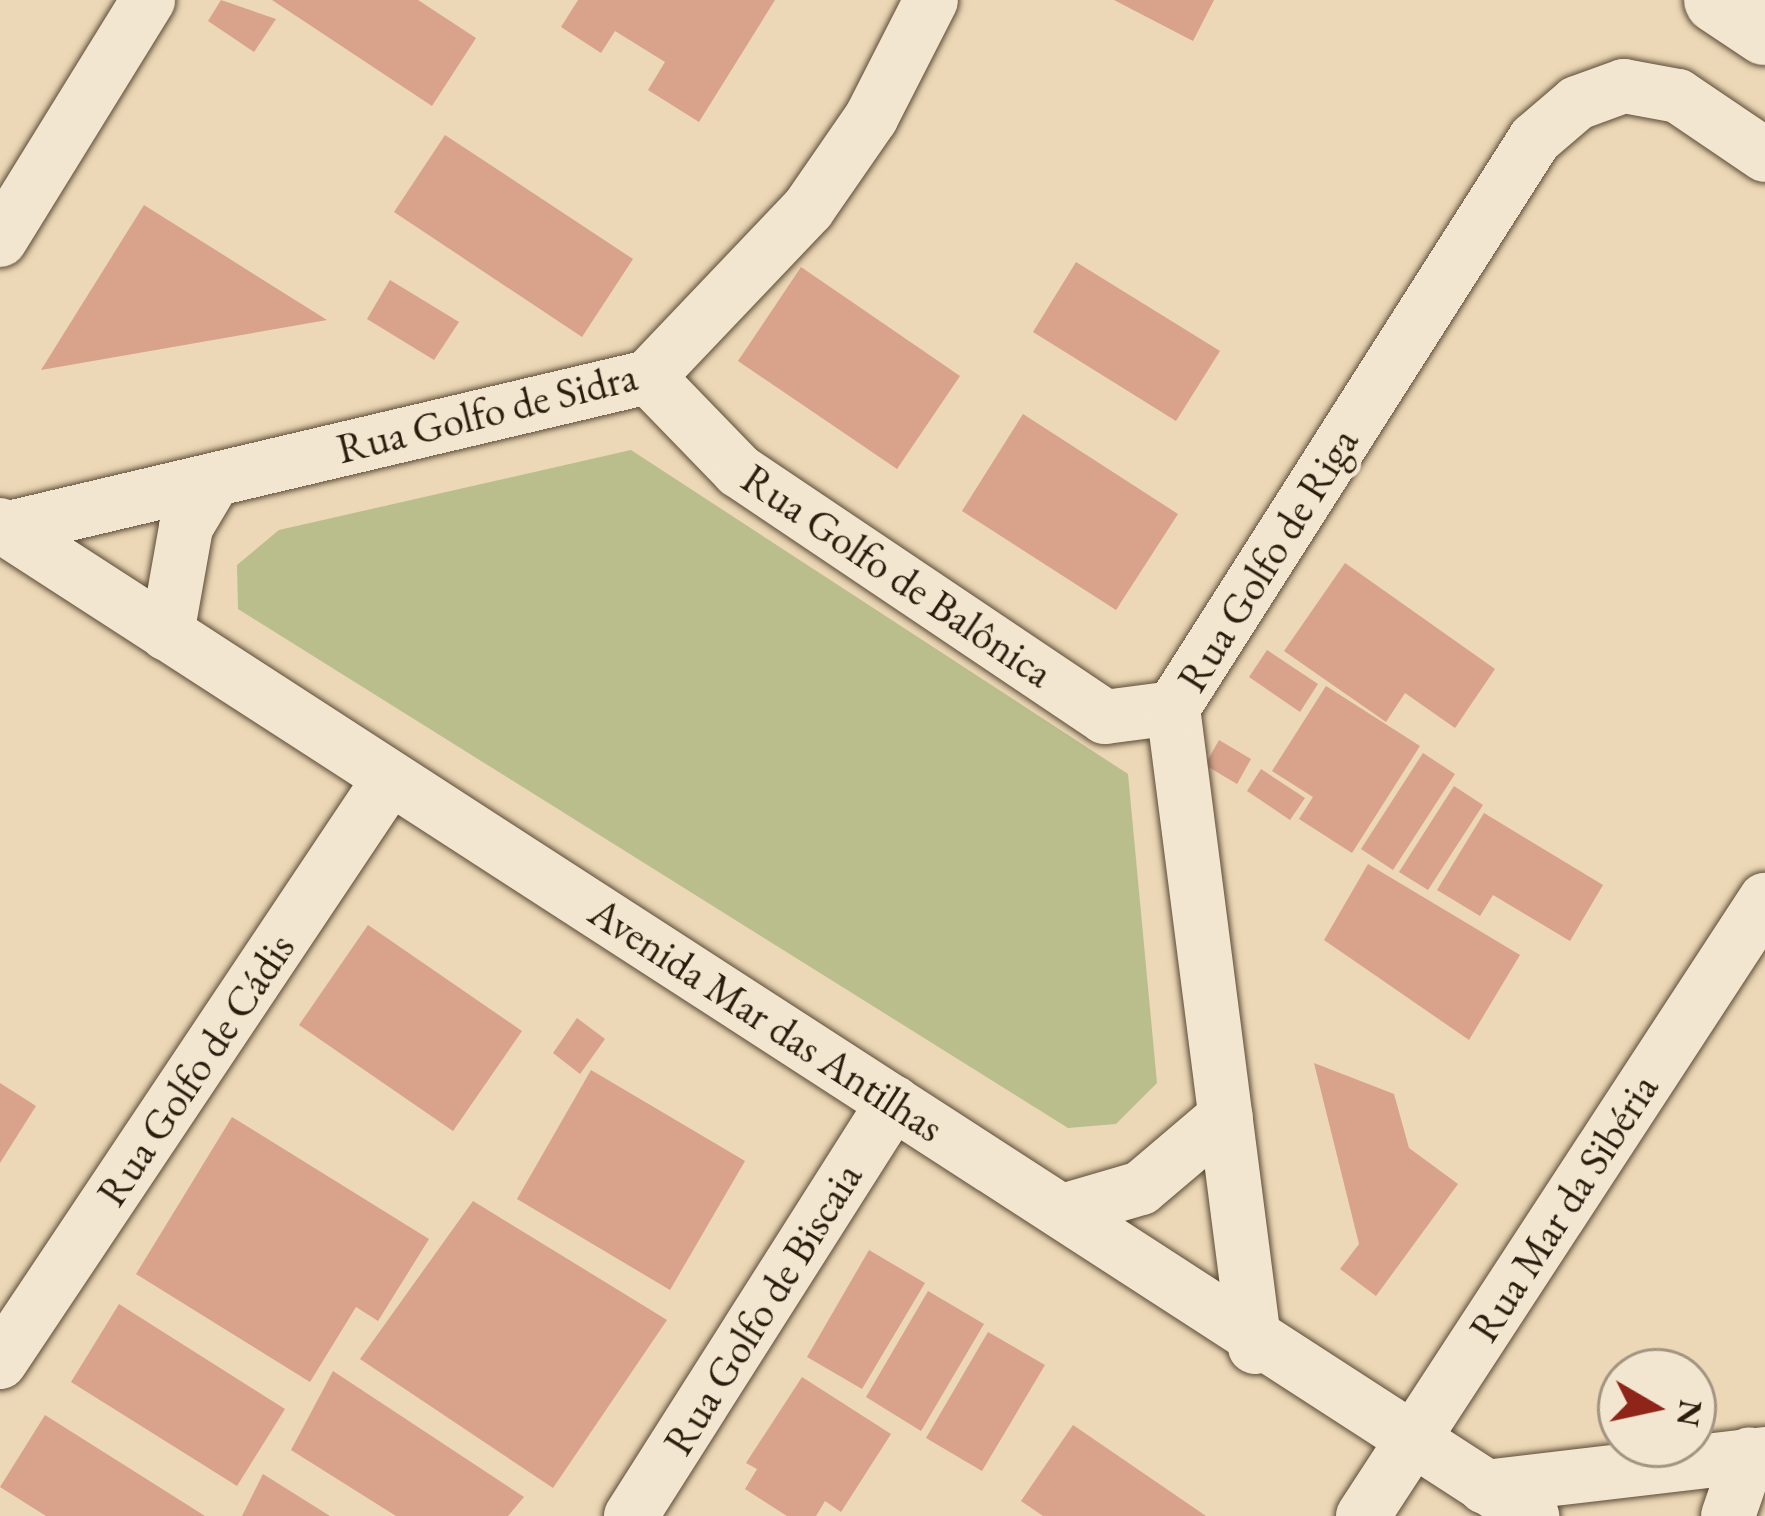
<!DOCTYPE html>
<html>
<head>
<meta charset="utf-8">
<style>
  body { margin:0 }
  #map { position:relative; width:1765px; height:1516px; overflow:hidden; background:#ecd8b6; font-family:"EB Garamond",serif }
  div>[style] { position:absolute }
  [style*='--x'] { left:calc(var(--x)*1px); top:calc(var(--y)*1px); width:calc(var(--w)*1px); rotate:calc(var(--a)*1deg) }
  .green>* { inset:0; background:#babe8c }
  .building>* { inset:0; background:#d8a28b }
  .roads { filter:drop-shadow(0 0 3px #5c4b37) drop-shadow(0 0 3px #5c4b37) }
  .street>* { height:54px; margin:-27px; padding:0 27px; transform-origin:27px; border-radius:27px; background:#f3e6d0 }
  .secondary>* { height:66px; margin:-33px; padding:0 33px; transform-origin:33px; border-radius:33px; background:#f3e6d0 }
  span { translate:-50% -50%; white-space:nowrap; text-align:center; line-height:1.15; -webkit-text-stroke:9px #f3e6d0; paint-order:stroke }
  .street-label { font-size:42px; color:#2c1c0d }
  .north { position:absolute; left:1597px; top:1348px; width:120px; height:120px; box-sizing:border-box; background:#f3e6d0; border:3px solid #a39582; border-radius:50%; rotate:99deg; font-size:33px; font-weight:700; line-height:48px; text-align:center; color:#2c1c0d }
  .north::after { content:''; display:block; margin:auto; width:42px; height:54px; background:#8f2418; clip-path:polygon(50% 0,100% 100%,50% 72%,0 100%) }
</style>
</head>
<body>
<div id="map">
  <div class="green">
    <i style="clip-path:polygon(631px 450px,1128px 774px,1157px 1083px,1116px 1124px,1068px 1128px,238px 609px,237px 565px,279px 530px)"></i>
  </div>
  <div class="building">
    <i style="clip-path:polygon(221px 0,276px 19px,254px 52px,208px 21px)"></i>
    <i style="clip-path:polygon(272px 0,418px 0,476px 38px,432px 106px)"></i>
    <i style="clip-path:polygon(578px 0,775px 0,699px 122px,648px 90px,665px 62px,615px 31px,601px 53px,561px 27px)"></i>
    <i style="clip-path:polygon(1114px 0,1214px 0,1193px 41px)"></i>
    <i style="clip-path:polygon(445px 135px,633px 259px,582px 337px,394px 212px)"></i>
    <i style="clip-path:polygon(144px 205px,327px 320px,41px 370px)"></i>
    <i style="clip-path:polygon(1076px 262px,1220px 351px,1176px 421px,1033px 332px)"></i>
    <i style="clip-path:polygon(801px 267px,960px 376px,897px 469px,738px 361px)"></i>
    <i style="clip-path:polygon(390px 280px,459px 322px,434px 360px,367px 319px)"></i>
    <i style="clip-path:polygon(1023px 414px,1178px 514px,1116px 610px,962px 511px)"></i>
    <i style="clip-path:polygon(1345px 563px,1495px 669px,1455px 728px,1405px 693px,1386px 722px,1284px 651px)"></i>
    <i style="clip-path:polygon(1267px 650px,1318px 684px,1300px 712px,1249px 677px)"></i>
    <i style="clip-path:polygon(1326px 686px,1420px 746px,1352px 853px,1299px 819px,1313px 797px,1272px 771px)"></i>
    <i style="clip-path:polygon(1219px 740px,1251px 759px,1237px 784px,1205px 765px)"></i>
    <i style="clip-path:polygon(1423px 753px,1455px 774px,1393px 870px,1361px 849px)"></i>
    <i style="clip-path:polygon(1261px 769px,1305px 798px,1290px 820px,1247px 791px)"></i>
    <i style="clip-path:polygon(1454px 786px,1483px 805px,1428px 890px,1399px 872px)"></i>
    <i style="clip-path:polygon(1484px 813px,1603px 885px,1570px 941px,1493px 895px,1480px 916px,1437px 890px)"></i>
    <i style="clip-path:polygon(1368px 864px,1520px 955px,1469px 1040px,1324px 940px)"></i>
    <i style="clip-path:polygon(368px 925px,522px 1031px,453px 1131px,299px 1025px)"></i>
    <i style="clip-path:polygon(577px 1018px,605px 1039px,580px 1074px,553px 1053px)"></i>
    <i style="clip-path:polygon(1314px 1063px,1394px 1094px,1409px 1148px,1458px 1184px,1376px 1296px,1340px 1269px,1359px 1244px)"></i>
    <i style="clip-path:polygon(591px 1070px,745px 1161px,670px 1290px,517px 1199px)"></i>
    <i style="clip-path:polygon(0 1083px,36px 1106px,0 1163px)"></i>
    <i style="clip-path:polygon(232px 1117px,429px 1239px,378px 1321px,356px 1307px,310px 1382px,136px 1274px)"></i>
    <i style="clip-path:polygon(473px 1201px,667px 1320px,553px 1488px,360px 1359px)"></i>
    <i style="clip-path:polygon(869px 1250px,925px 1283px,862px 1389px,807px 1357px)"></i>
    <i style="clip-path:polygon(928px 1291px,984px 1324px,921px 1431px,866px 1397px)"></i>
    <i style="clip-path:polygon(119px 1304px,285px 1409px,237px 1486px,71px 1382px)"></i>
    <i style="clip-path:polygon(988px 1332px,1045px 1365px,982px 1471px,926px 1438px)"></i>
    <i style="clip-path:polygon(333px 1371px,524px 1497px,508px 1516px,396px 1516px,291px 1450px)"></i>
    <i style="clip-path:polygon(802px 1377px,891px 1434px,841px 1512px,825px 1501px,816px 1516px,787px 1516px,745px 1489px,757px 1469px,746px 1463px)"></i>
    <i style="clip-path:polygon(45px 1415px,205px 1516px,46px 1516px,0 1487px)"></i>
    <i style="clip-path:polygon(1073px 1425px,1206px 1516px,1043px 1516px,1021px 1501px)"></i>
    <i style="clip-path:polygon(263px 1474px,330px 1516px,242px 1516px)"></i>
  </div>
  <div class="roads">
    <div class="street">
      <i style="--x:0;--y:240;--w:282;--a:-58.3"></i>
      <i style="--x:648;--y:377;--w:131;--a:45.9"></i>
      <i style="--x:739;--y:471;--w:441;--a:33.9"></i>
      <i style="--x:1105;--y:717;--w:69;--a:-7.5"></i>
      <i style="--x:0;--y:525;--w:1825;--a:32.9"></i>
      <i style="--x:5;--y:529;--w:661;--a:-13.3"></i>
      <i style="--x:648;--y:377;--w:232;--a:-46.4"></i>
      <i style="--x:808;--y:209;--w:111;--a:-55.3"></i>
      <i style="--x:871;--y:118;--w:132;--a:-63"></i>
      <i style="--x:167;--y:634;--w:109;--a:-79.9"></i>
      <i style="--x:186;--y:527;--w:55;--a:-59.2"></i>
      <i style="--x:1063;--y:1211;--w:81;--a:-16.4"></i>
      <i style="--x:1141;--y:1188;--w:111;--a:-40.3"></i>
      <i style="--x:1255;--y:1347;--w:644;--a:-97.31"></i>
      <i style="--x:1173;--y:708;--w:674;--a:-57.54"></i>
      <i style="--x:1535;--y:139;--w:55;--a:-40.6"></i>
      <i style="--x:1577;--y:103;--w:50;--a:-19.9"></i>
      <i style="--x:1624;--y:86;--w:55;--a:10.5"></i>
      <i style="--x:1678;--y:96;--w:105;--a:34.1"></i>
      <i style="--x:0;--y:1362;--w:702;--a:-56.26"></i>
      <i style="--x:1485;--y:1487;--w:282;--a:-6.7"></i>
      <i style="--x:631;--y:1516;--w:490;--a:-57.6"></i>
      <i style="--x:1363;--y:1516;--w:736;--a:-56.87"></i>
      <i style="--x:1728;--y:1516;--w:65;--a:-71"></i>
    </div>
    <div class="secondary">
      <i style="--x:1717;--y:0;--w:58;--a:33.7"></i>
    </div>
  </div>
  <div class="street-label">
    <span style="left:487px;top:413px;rotate:-14deg">Rua Golfo de Sidra</span>
    <span style="left:1268px;top:560px;rotate:-58deg">Rua Golfo de Riga</span>
    <span style="left:897px;top:576px;rotate:34deg">Rua Golfo de Balônica</span>
    <span style="left:766px;top:1020px;rotate:33deg">Avenida Mar das Antilhas</span>
    <span style="left:196px;top:1070px;rotate:-56deg">Rua Golfo de Cádis</span>
    <span style="left:1564px;top:1208px;rotate:-57deg">Rua Mar da Sibéria</span>
    <span style="left:763px;top:1309px;rotate:-58deg">Rua Golfo de Biscaia</span>
  </div>
  <div class="north">N</div>
</div>
</body>
</html>
